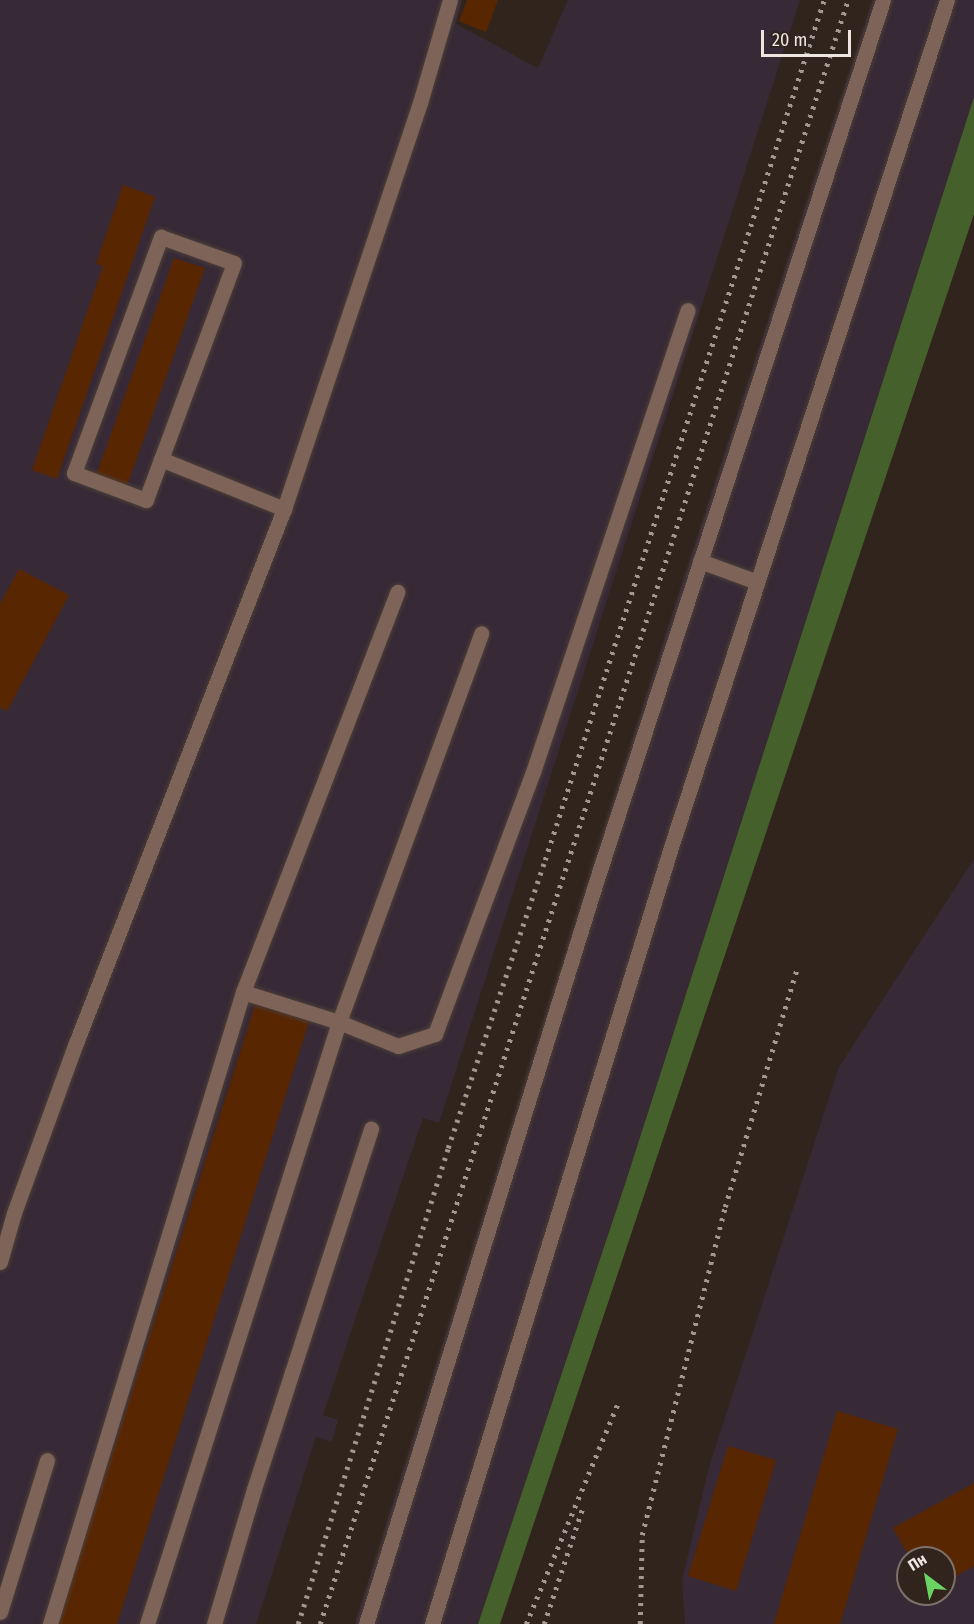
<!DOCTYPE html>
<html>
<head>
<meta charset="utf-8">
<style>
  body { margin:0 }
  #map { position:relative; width:974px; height:1624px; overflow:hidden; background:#31241d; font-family:"Fira Sans Condensed",sans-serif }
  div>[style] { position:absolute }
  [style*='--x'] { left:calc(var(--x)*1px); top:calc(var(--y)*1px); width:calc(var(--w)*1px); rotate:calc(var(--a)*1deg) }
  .industrial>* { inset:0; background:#372936 }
  .forest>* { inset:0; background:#45602a }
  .building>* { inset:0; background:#592602 }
  .roads { filter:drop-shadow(0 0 2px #4b3f38) drop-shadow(0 0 2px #4b3f38) }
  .minor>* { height:15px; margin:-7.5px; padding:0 7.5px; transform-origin:7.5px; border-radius:7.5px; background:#7e6359 }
  .rail>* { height:4.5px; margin-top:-2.25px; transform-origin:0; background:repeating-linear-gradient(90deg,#a29792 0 3px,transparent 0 9px) }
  span { translate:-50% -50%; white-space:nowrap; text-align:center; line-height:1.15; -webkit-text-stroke:5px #31241d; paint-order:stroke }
  .north { position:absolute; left:896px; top:1546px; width:60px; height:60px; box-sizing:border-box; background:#31241d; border:2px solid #7d716b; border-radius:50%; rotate:328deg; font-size:16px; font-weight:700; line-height:24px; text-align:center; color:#eee5e0 }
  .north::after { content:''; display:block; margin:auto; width:21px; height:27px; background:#6bd363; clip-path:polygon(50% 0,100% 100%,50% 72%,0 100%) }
  .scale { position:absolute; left:761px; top:30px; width:90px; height:27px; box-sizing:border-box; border:3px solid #eee5e0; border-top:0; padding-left:8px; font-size:18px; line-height:21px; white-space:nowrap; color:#eee5e0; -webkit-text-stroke:4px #31241d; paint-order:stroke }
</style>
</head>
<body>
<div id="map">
  <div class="industrial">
    <i style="clip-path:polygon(0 0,462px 0,456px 24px,538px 68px,568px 0,800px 0,439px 1123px,423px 1118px,323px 1415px,338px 1420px,332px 1442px,316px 1437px,256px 1624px,0 1624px)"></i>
    <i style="clip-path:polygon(873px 0,974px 0,974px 97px,625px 1184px,478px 1624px,355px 1624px,674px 608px)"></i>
    <i style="clip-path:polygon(evenodd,974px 859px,974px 1624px,685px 1624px,682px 1580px,709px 1467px,839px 1067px,974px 859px,908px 1558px,944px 1558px,944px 1594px,908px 1594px,908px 1558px)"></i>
  </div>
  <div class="forest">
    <i style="clip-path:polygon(974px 97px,974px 214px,500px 1624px,478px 1624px,625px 1184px)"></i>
  </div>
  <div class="building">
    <i style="clip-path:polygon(467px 0,498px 0,486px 32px,459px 21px)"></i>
    <i style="clip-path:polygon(123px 185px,155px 197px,57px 479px,32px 470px,103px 266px,96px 264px)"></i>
    <i style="clip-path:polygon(174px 258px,205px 268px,127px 486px,96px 476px)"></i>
    <i style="clip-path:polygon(19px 569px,69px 595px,7px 711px,0 707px,0 604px)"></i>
    <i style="clip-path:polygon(255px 1005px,309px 1022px,117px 1624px,58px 1624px)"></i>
    <i style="clip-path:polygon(837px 1411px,898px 1429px,840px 1624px,774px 1624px)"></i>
    <i style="clip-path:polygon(728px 1446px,776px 1460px,736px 1591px,688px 1576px)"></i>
    <i style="clip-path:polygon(974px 1483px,974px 1566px,944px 1583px,944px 1558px,910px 1558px,893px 1528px)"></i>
  </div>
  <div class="roads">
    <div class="minor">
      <i style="--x:161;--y:237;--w:77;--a:19.6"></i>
      <i style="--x:234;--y:263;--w:253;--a:110.4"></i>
      <i style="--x:146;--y:500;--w:77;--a:-159.4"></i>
      <i style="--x:74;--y:473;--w:252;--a:-69.8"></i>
      <i style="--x:161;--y:459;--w:133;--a:22.1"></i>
      <i style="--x:700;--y:561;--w:61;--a:20.2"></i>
      <i style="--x:243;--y:992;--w:101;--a:17.4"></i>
      <i style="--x:339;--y:1022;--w:64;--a:22.1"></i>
      <i style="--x:398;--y:1046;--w:39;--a:-18"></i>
      <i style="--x:435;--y:1034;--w:280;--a:-69.5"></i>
      <i style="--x:533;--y:772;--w:487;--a:-71.5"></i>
      <i style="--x:0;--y:1262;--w:51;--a:-74.1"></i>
      <i style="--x:14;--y:1213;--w:181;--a:-70"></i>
      <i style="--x:76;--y:1043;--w:573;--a:-68.72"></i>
      <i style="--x:284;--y:509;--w:428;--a:-71.5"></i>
      <i style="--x:420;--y:103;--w:107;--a:-73.8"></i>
      <i style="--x:0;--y:1612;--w:159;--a:-72.8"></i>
      <i style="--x:50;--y:1624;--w:661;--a:-73.02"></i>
      <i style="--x:243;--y:992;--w:429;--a:-68.9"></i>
      <i style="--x:147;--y:1624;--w:632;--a:-72.31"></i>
      <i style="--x:339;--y:1022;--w:414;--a:-69.9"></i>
      <i style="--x:214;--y:1624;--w:141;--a:-73.5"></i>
      <i style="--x:254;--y:1489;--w:379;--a:-72"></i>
      <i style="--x:366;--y:1624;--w:774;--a:-72.78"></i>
      <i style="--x:595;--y:885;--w:931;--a:-71.97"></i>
      <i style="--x:432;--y:1624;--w:816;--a:-72.9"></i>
      <i style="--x:672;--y:844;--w:888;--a:-71.95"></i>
    </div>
  </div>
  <div class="rail">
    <i style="--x:298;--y:1624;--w:499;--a:-72.5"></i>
    <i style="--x:448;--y:1148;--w:304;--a:-71.4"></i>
    <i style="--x:545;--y:860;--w:904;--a:-72.03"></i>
    <i style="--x:320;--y:1624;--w:1708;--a:-71.99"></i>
    <i style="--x:526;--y:1624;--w:239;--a:-67.4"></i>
    <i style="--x:544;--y:1624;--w:123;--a:-71.6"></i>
    <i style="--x:640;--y:1624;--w:89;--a:-88.7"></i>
    <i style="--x:642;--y:1535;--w:338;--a:-75.8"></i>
    <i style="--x:725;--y:1207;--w:249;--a:-73.2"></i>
  </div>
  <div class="north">Пн</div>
  <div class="scale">20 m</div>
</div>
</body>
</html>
